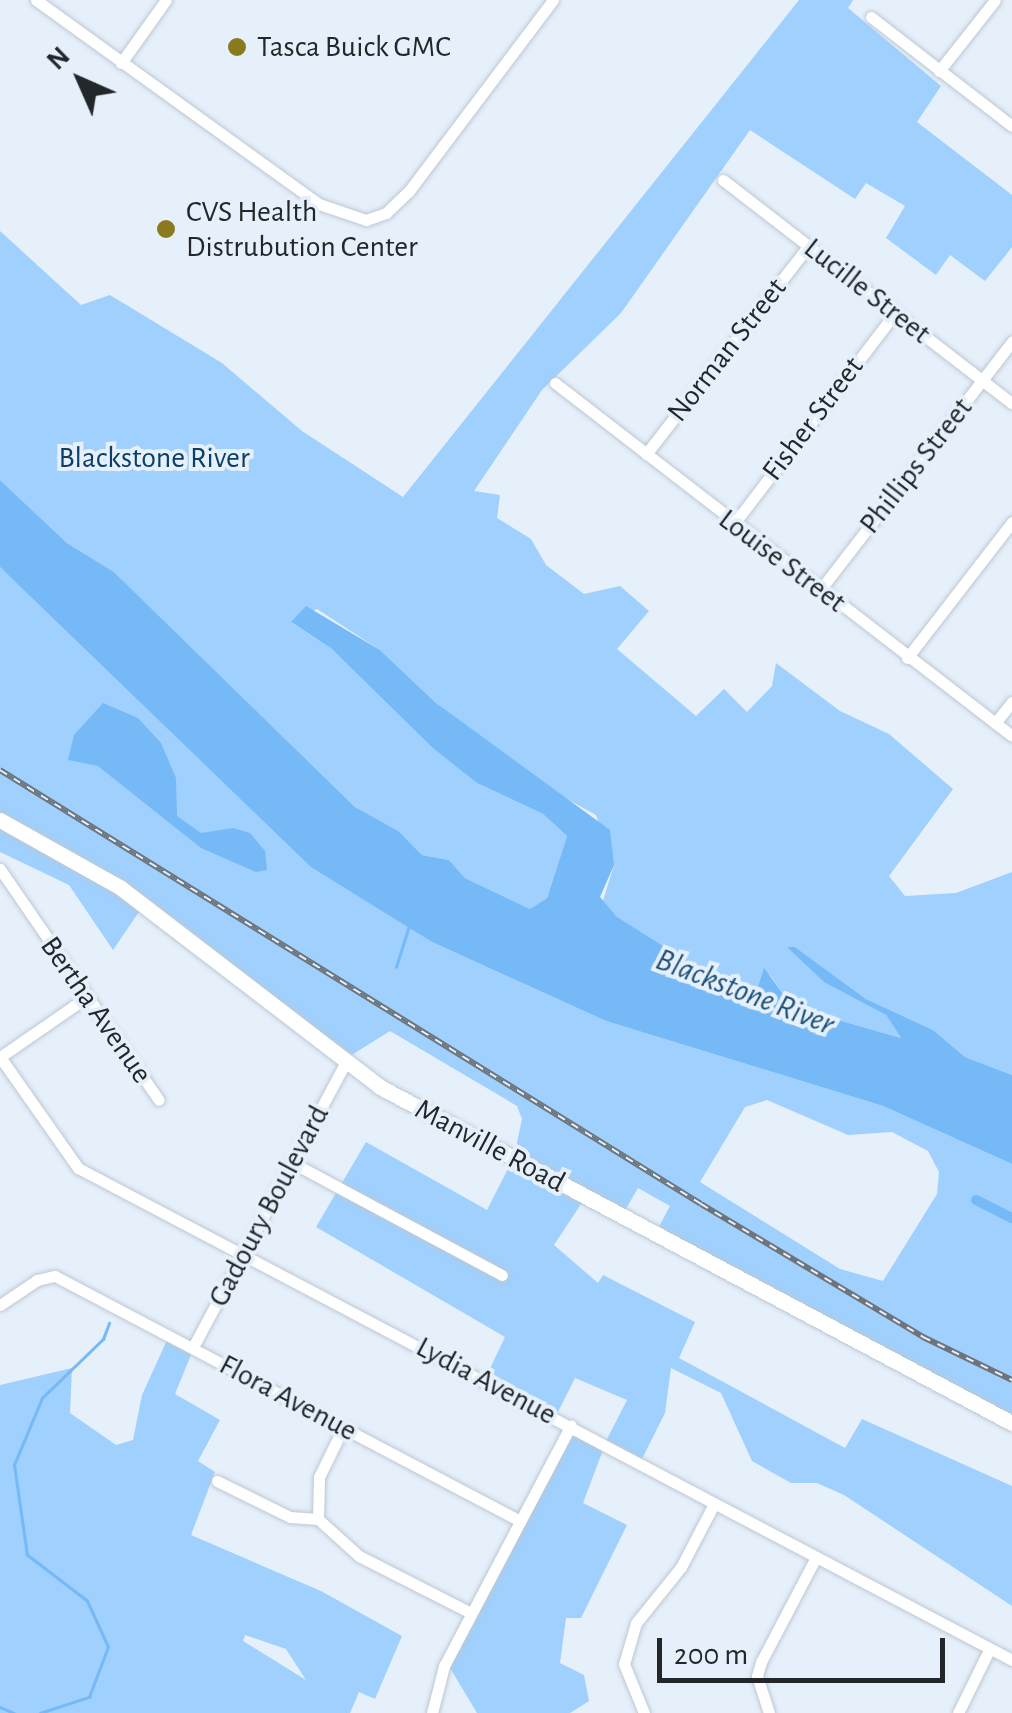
<!DOCTYPE html>
<html>
<head>
<meta charset="utf-8">
<style>
  body { margin:0 }
  #map { position:relative; width:1012px; height:1713px; overflow:hidden; background:#e6f0fb; font-family:"Alegreya Sans",sans-serif }
  div>[style] { position:absolute }
  [style*='--x'] { left:calc(var(--x)*1px); top:calc(var(--y)*1px); width:calc(var(--w)*1px); rotate:calc(var(--a)*1deg) }
  .green>* { inset:0; background:#9fd0fe }
  .water>* { inset:0; background:#75b9f7 }
  .stream>* { height:2.5px; margin:-1.25px; padding:0 1.25px; transform-origin:1.25px; border-radius:1.25px; background:#75b9f7 }
  .canal>* { height:10px; margin:-5px; padding:0 5px; transform-origin:5px; border-radius:5px; background:#75b9f7 }
  .roads { filter:drop-shadow(0 0 2px #bdc8d2) drop-shadow(0 0 2px #bdc8d2) }
  .street>* { height:11px; margin:-5.5px; padding:0 5.5px; transform-origin:5.5px; border-radius:5.5px; background:#fff }
  .secondary>* { height:15px; margin:-7.5px; padding:0 7.5px; transform-origin:7.5px; border-radius:7.5px; background:#fff }
  .rail>* { height:6px; margin-top:-3px; transform-origin:0; background:repeating-linear-gradient(90deg,#e6f0fb 0 8px,#6e747b 0 16px); box-sizing:border-box; border-block:2px solid #6e747b }
  .dots>* { width:28px; height:28px; translate:-50% -50%; box-sizing:border-box; border:5px solid #e6f0fb; border-radius:50% }
  span { translate:-50% -50%; white-space:nowrap; text-align:center; line-height:1.15; -webkit-text-stroke:8px #e6f0fb; paint-order:stroke }
  .poi-label { font-size:30px; color:#23272a }
  .left { translate:0 -50%; text-align:left }
  .street-label { font-size:30px; color:#23272a }
  .park-label { font-size:30px; color:#0c3f67 }
  .water-label { font-size:32px; color:#1f5078; font-style:italic }
  .north { position:absolute; left:30px; top:30px; width:100px; height:100px; -webkit-text-stroke:8px #e6f0fb; paint-order:stroke; rotate:315deg; font-size:28px; font-weight:700; line-height:40px; text-align:center; color:#23272a }
  .north::after { content:''; display:block; margin:auto; width:35px; height:45px; background:#23272a; clip-path:polygon(50% 0,100% 100%,50% 72%,0 100%) }
  .scale { position:absolute; left:657px; top:1638px; width:288px; height:45px; box-sizing:border-box; border:5px solid #23272a; border-top:0; padding-left:12px; font-size:30px; line-height:35px; white-space:nowrap; color:#23272a; -webkit-text-stroke:8px #e6f0fb; paint-order:stroke }
</style>
</head>
<body>
<div id="map">
  <div class="green">
    <i style="clip-path:polygon(799px 0,853px 0,848px 8px,941px 86px,917px 122px,1012px 195px,1012px 247px,985px 281px,950px 255px,936px 275px,886px 238px,905px 206px,866px 183px,855px 199px,750px 130px,621px 313px,542px 390px,474px 491px,500px 495px,497px 518px,531px 539px,546px 565px,584px 594px,620px 586px,649px 611px,617px 649px,696px 716px,724px 689px,747px 712px,772px 686px,776px 663px,840px 711px,889px 734px,953px 789px,889px 876px,905px 896px,956px 893px,1012px 872px,1012px 1075px,965px 1057px,933px 1030px,866px 999px,795px 947px,822px 980px,886px 1015px,901px 1038px,793px 1007px,770px 975px,756px 993px,717px 980px,616px 916px,602px 904px,614px 865px,596px 815px,542px 785px,436px 703px,380px 650px,317px 609px,292px 623px,332px 649px,477px 783px,543px 814px,567px 836px,547px 898px,530px 909px,465px 878px,449px 860px,422px 855px,397px 831px,355px 807px,114px 572px,67px 543px,0 480px,0 231px,81px 305px,110px 295px,222px 363px,302px 431px,403px 497px)"></i>
    <i style="clip-path:polygon(evenodd,0 567px,356px 893px,432px 942px,606px 1021px,883px 1106px,1012px 1164px,1012px 1424px,654px 1236px,670px 1206px,638px 1188px,620px 1219px,583px 1201px,554px 1245px,598px 1283px,603px 1275px,695px 1322px,679px 1358px,845px 1448px,862px 1419px,1012px 1486px,1012px 1606px,844px 1495px,817px 1483px,791px 1483px,752px 1461px,721px 1393px,671px 1368px,665px 1413px,641px 1461px,606px 1442px,583px 1503px,627px 1525px,581px 1618px,566px 1618px,560px 1663px,584px 1675px,589px 1701px,570px 1713px,477px 1713px,450px 1668px,473px 1616px,572px 1425px,606px 1441px,627px 1400px,575px 1378px,556px 1416px,485px 1379px,505px 1337px,316px 1227px,366px 1142px,487px 1210px,514px 1157px,522px 1119px,517px 1106px,390px 1031px,347px 1058px,147px 900px,113px 950px,69px 885px,0 852px,0 567px,767px 1100px,848px 1135px,892px 1132px,928px 1151px,939px 1172px,937px 1194px,883px 1281px,840px 1269px,700px 1182px,745px 1107px,767px 1100px)"></i>
    <i style="clip-path:polygon(evenodd,168px 1338px,193px 1350px,175px 1394px,220px 1420px,198px 1461px,215px 1472px,191px 1535px,321px 1591px,402px 1636px,375px 1699px,359px 1692px,350px 1713px,0 1713px,0 1385px,72px 1368px,70px 1413px,116px 1445px,133px 1440px,142px 1395px,168px 1338px,245px 1635px,286px 1649px,306px 1680px,243px 1641px,245px 1635px)"></i>
  </div>
  <div class="water">
    <i style="clip-path:polygon(0 480px,67px 543px,114px 572px,355px 807px,398px 831px,422px 855px,449px 860px,465px 878px,530px 909px,547px 898px,567px 836px,543px 814px,477px 783px,433px 748px,332px 649px,291px 622px,306px 606px,380px 650px,436px 703px,610px 830px,614px 865px,600px 897px,616px 916px,717px 980px,756px 993px,764px 968px,793px 1007px,901px 1038px,886px 1015px,824px 982px,787px 947px,795px 947px,866px 999px,933px 1030px,965px 1057px,1012px 1075px,1012px 1164px,883px 1106px,606px 1021px,432px 942px,311px 867px,0 567px)"></i>
    <i style="clip-path:polygon(103px 703px,138px 718px,161px 743px,176px 778px,177px 816px,201px 833px,233px 828px,250px 833px,265px 851px,267px 870px,256px 872px,201px 848px,98px 766px,68px 760px,74px 735px)"></i>
  </div>
  <div class="stream">
    <i style="--x:396;--y:967;--w:43;--a:-72.4"></i>
    <i style="--x:0;--y:1707;--w:15;--a:23"></i>
    <i style="--x:40;--y:1713;--w:52;--a:-18.1"></i>
    <i style="--x:89;--y:1697;--w:53;--a:-69.2"></i>
    <i style="--x:108;--y:1647;--w:51;--a:-114.5"></i>
    <i style="--x:87;--y:1601;--w:76;--a:-142.5"></i>
    <i style="--x:27;--y:1555;--w:91;--a:-98.2"></i>
    <i style="--x:14;--y:1465;--w:73;--a:-67.3"></i>
    <i style="--x:42;--y:1398;--w:85;--a:-44"></i>
    <i style="--x:103;--y:1339;--w:17;--a:-69"></i>
  </div>
  <div class="canal">
    <i style="--x:976;--y:1200;--w:40;--a:26.6"></i>
  </div>
  <div class="roads">
    <div class="street">
      <i style="--x:36;--y:0;--w:349;--a:35.8"></i>
      <i style="--x:319;--y:204;--w:50;--a:18.8"></i>
      <i style="--x:366;--y:220;--w:21;--a:-19"></i>
      <i style="--x:386;--y:213;--w:32;--a:-44"></i>
      <i style="--x:409;--y:191;--w:239;--a:-53"></i>
      <i style="--x:871;--y:17;--w:178;--a:37.7"></i>
      <i style="--x:121;--y:63;--w:77;--a:-54.5"></i>
      <i style="--x:939;--y:71;--w:90;--a:-51.7"></i>
      <i style="--x:723;--y:180;--w:365;--a:37.7"></i>
      <i style="--x:555;--y:383;--w:577;--a:37.68"></i>
      <i style="--x:646;--y:454;--w:265;--a:-52"></i>
      <i style="--x:733;--y:525;--w:267;--a:-52.6"></i>
      <i style="--x:820;--y:590;--w:314;--a:-52.3"></i>
      <i style="--x:907;--y:658;--w:172;--a:-52.3"></i>
      <i style="--x:995;--y:723;--w:27;--a:-51"></i>
      <i style="--x:0;--y:869;--w:280;--a:55.5"></i>
      <i style="--x:0;--y:1057;--w:136;--a:54.9"></i>
      <i style="--x:78;--y:1168;--w:1056;--a:27.78"></i>
      <i style="--x:0;--y:1057;--w:106;--a:-34.6"></i>
      <i style="--x:293;--y:1163;--w:237;--a:28.2"></i>
      <i style="--x:0;--y:1305;--w:45;--a:-34"></i>
      <i style="--x:37;--y:1280;--w:18;--a:-13"></i>
      <i style="--x:55;--y:1276;--w:526;--a:27.78"></i>
      <i style="--x:193;--y:1347;--w:321;--a:-61.8"></i>
      <i style="--x:217;--y:1481;--w:81;--a:26.3"></i>
      <i style="--x:290;--y:1517;--w:28;--a:4"></i>
      <i style="--x:318;--y:1519;--w:55;--a:42.1"></i>
      <i style="--x:359;--y:1556;--w:126;--a:27"></i>
      <i style="--x:318;--y:1519;--w:42;--a:-88.6"></i>
      <i style="--x:319;--y:1477;--w:55;--a:-63.9"></i>
      <i style="--x:432;--y:1713;--w:49;--a:-75.7"></i>
      <i style="--x:444;--y:1666;--w:272;--a:-62.2"></i>
      <i style="--x:644;--y:1713;--w:53;--a:-112.2"></i>
      <i style="--x:624;--y:1664;--w:43;--a:-73.7"></i>
      <i style="--x:636;--y:1623;--w:72;--a:-51.2"></i>
      <i style="--x:681;--y:1567;--w:71;--a:-62.4"></i>
      <i style="--x:769;--y:1713;--w:39;--a:-108"></i>
      <i style="--x:757;--y:1676;--w:15;--a:-74"></i>
      <i style="--x:761;--y:1662;--w:116;--a:-62.3"></i>
      <i style="--x:958;--y:1713;--w:70;--a:-63.8"></i>
    </div>
    <div class="secondary">
      <i style="--x:0;--y:820;--w:139;--a:29.3"></i>
      <i style="--x:121;--y:888;--w:327;--a:37.5"></i>
      <i style="--x:380;--y:1087;--w:716;--a:28"></i>
    </div>
  </div>
  <div class="rail">
    <i style="--x:0;--y:770;--w:824;--a:31.76"></i>
    <i style="--x:701;--y:1204;--w:259;--a:30.9"></i>
    <i style="--x:923;--y:1337;--w:99;--a:25.8"></i>
  </div>
  <div class="dots">
    <i style="left:237px;top:47px;background:#8b791e"></i>
    <i style="left:166px;top:229px;background:#8b791e"></i>
  </div>
  <div class="poi-label">
    <span class="left" style="left:257px;top:47px">Tasca Buick GMC</span>
    <span class="left" style="left:186px;top:229px">CVS Health<br>Distrubution Center</span>
  </div>
  <div class="street-label">
    <span style="left:867px;top:291px;rotate:38deg">Lucille Street</span>
    <span style="left:727px;top:350px;rotate:-52deg">Norman Street</span>
    <span style="left:813px;top:419px;rotate:-53deg">Fisher Street</span>
    <span style="left:916px;top:466px;rotate:-52deg">Phillips Street</span>
    <span style="left:782px;top:561px;rotate:37deg">Louise Street</span>
    <span style="left:96px;top:1010px;rotate:55deg">Bertha Avenue</span>
    <span style="left:490px;top:1146px;rotate:28deg">Manville Road</span>
    <span style="left:269px;top:1206px;rotate:-62deg">Gadoury Boulevard</span>
    <span style="left:486px;top:1381px;rotate:28deg">Lydia Avenue</span>
    <span style="left:288px;top:1398px;rotate:28deg">Flora Avenue</span>
  </div>
  <div class="park-label">
    <span style="left:154px;top:458px">Blackstone River</span>
  </div>
  <div class="water-label">
    <span style="left:745px;top:992px;rotate:21deg">Blackstone River</span>
  </div>
  <div class="north">N</div>
  <div class="scale">200 m</div>
</div>
</body>
</html>
